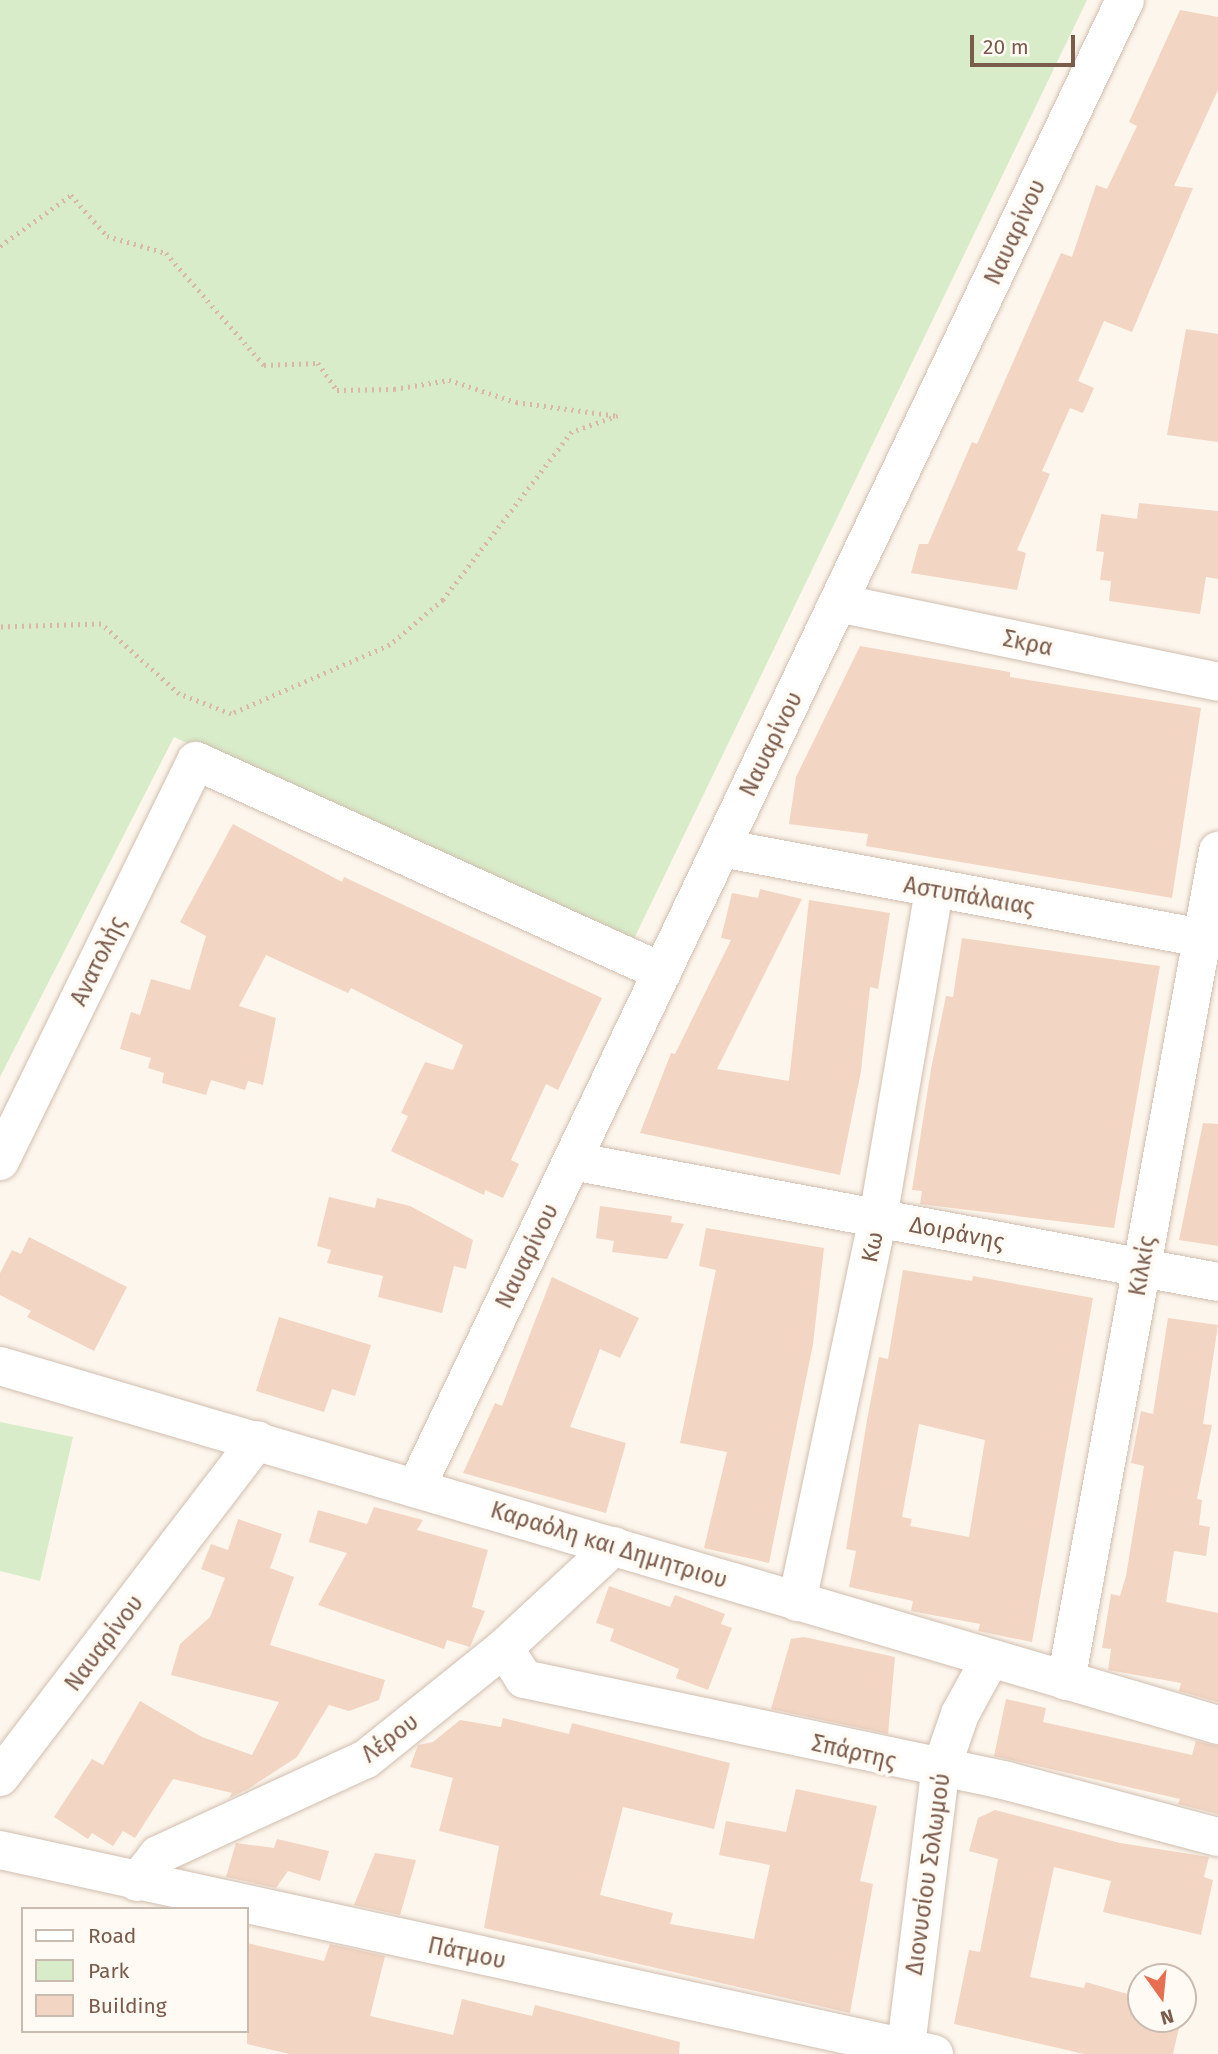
<!DOCTYPE html>
<html>
<head>
<meta charset="utf-8">
<style>
  body { margin:0 }
  #map { position:relative; width:1218px; height:2054px; overflow:hidden; background:#fdf6ec; font-family:"Fira Sans",sans-serif }
  div>[style] { position:absolute }
  [style*='--x'] { left:calc(var(--x)*1px); top:calc(var(--y)*1px); width:calc(var(--w)*1px); rotate:calc(var(--a)*1deg) }
  .green>* { inset:0; background:#d8ecc9 }
  .building>* { inset:0; background:#f3d5c3 }
  .path>* { height:4.5px; margin-top:-2.25px; transform-origin:0; background:repeating-linear-gradient(90deg,#d9b8a5 0 2px,transparent 0 7px) }
  .roads { filter:drop-shadow(0 0 2px #d1beb0) drop-shadow(0 0 2px #d1beb0) }
  .minor>* { height:38px; margin:-19px; padding:0 19px; transform-origin:19px; border-radius:19px; background:#fff }
  span { translate:-50% -50%; white-space:nowrap; text-align:center; line-height:1.15; -webkit-text-stroke:7px #fffaf3; paint-order:stroke }
  .street-label { font-size:23px; color:#7a5c4d }
  .legend { position:absolute; left:21px; top:1907px; width:228px; height:126px; box-sizing:border-box; background:#fffaf3; border:2px solid #cabbb1; margin:0; padding:9px 12px; list-style:none; font-size:21px; color:#7a5c4d }
  .legend li { display:flex; align-items:center; gap:14px; height:35px }
  .legend b { width:35px; border:2px solid #cabbb1 }
  .north { position:absolute; left:1127px; top:1963px; width:70px; height:70px; box-sizing:border-box; background:#fffaf3; border:2px solid #cabbb1; border-radius:50%; rotate:165deg; font-size:19px; font-weight:700; line-height:28px; text-align:center; color:#7a5c4d }
  .north::after { content:''; display:block; margin:auto; width:24px; height:32px; background:#e76f51; clip-path:polygon(50% 0,100% 100%,50% 72%,0 100%) }
  .scale { position:absolute; left:970px; top:35px; width:105px; height:32px; box-sizing:border-box; border:4px solid #7a5c4d; border-top:0; padding-left:9px; font-size:21px; line-height:24px; white-space:nowrap; color:#7a5c4d; -webkit-text-stroke:5px #fffaf3; paint-order:stroke }
</style>
</head>
<body>
<div id="map">
  <div class="green">
    <i style="clip-path:polygon(0 0,1087px 0,630px 947px,174px 737px,0 1077px)"></i>
    <i style="clip-path:polygon(0 1422px,73px 1437px,40px 1581px,0 1571px)"></i>
  </div>
  <div class="building">
    <i style="clip-path:polygon(1180px 10px,1218px 17px,1218px 90px,1174px 186px,1193px 188px,1132px 332px,1104px 321px,1078px 381px,1094px 388px,1083px 413px,1070px 408px,1042px 471px,1050px 474px,1017px 550px,1026px 553px,1017px 590px,911px 573px,919px 544px,928px 544px,972px 442px,977px 444px,1061px 253px,1072px 257px,1096px 185px,1107px 189px,1137px 126px,1129px 122px)"></i>
    <i style="clip-path:polygon(1186px 329px,1218px 334px,1218px 442px,1167px 435px)"></i>
    <i style="clip-path:polygon(1139px 503px,1218px 511px,1218px 579px,1206px 577px,1200px 614px,1109px 601px,1111px 581px,1100px 580px,1104px 552px,1096px 551px,1101px 514px,1137px 519px)"></i>
    <i style="clip-path:polygon(860px 646px,1010px 672px,1010px 677px,1201px 708px,1172px 898px,866px 846px,868px 834px,789px 824px,796px 777px)"></i>
    <i style="clip-path:polygon(233px 824px,342px 882px,344px 877px,602px 998px,558px 1090px,546px 1084px,511px 1160px,519px 1164px,503px 1198px,485px 1190px,484px 1195px,391px 1151px,408px 1116px,401px 1113px,425px 1062px,453px 1070px,463px 1045px,351px 988px,348px 993px,266px 955px,239px 1006px,276px 1018px,263px 1085px,248px 1081px,245px 1090px,211px 1080px,206px 1095px,162px 1083px,164px 1073px,148px 1068px,151px 1058px,120px 1049px,131px 1012px,140px 1015px,151px 979px,190px 990px,206px 936px,180px 922px)"></i>
    <i style="clip-path:polygon(760px 889px,802px 899px,717px 1069px,789px 1081px,809px 900px,890px 913px,878px 989px,870px 987px,861px 1071px,840px 1175px,640px 1133px,671px 1053px,675px 1054px,731px 940px,721px 938px,732px 893px,758px 898px)"></i>
    <i style="clip-path:polygon(962px 938px,1160px 966px,1114px 1228px,920px 1204px,922px 1191px,912px 1190px,931px 1069px,946px 996px,953px 997px)"></i>
    <i style="clip-path:polygon(1203px 1123px,1218px 1124px,1218px 1246px,1179px 1240px)"></i>
    <i style="clip-path:polygon(329px 1197px,375px 1208px,377px 1198px,410px 1206px,473px 1240px,466px 1269px,454px 1266px,442px 1313px,378px 1297px,383px 1276px,327px 1263px,331px 1250px,317px 1246px)"></i>
    <i style="clip-path:polygon(600px 1206px,672px 1216px,671px 1222px,684px 1224px,667px 1259px,612px 1252px,614px 1241px,596px 1238px)"></i>
    <i style="clip-path:polygon(706px 1228px,824px 1248px,813px 1344px,769px 1563px,704px 1548px,727px 1452px,680px 1443px,716px 1270px,699px 1266px)"></i>
    <i style="clip-path:polygon(29px 1237px,127px 1287px,94px 1351px,27px 1317px,31px 1311px,0 1295px,0 1273px,12px 1250px,21px 1254px)"></i>
    <i style="clip-path:polygon(evenodd,903px 1270px,972px 1281px,973px 1276px,1093px 1298px,1032px 1642px,978px 1631px,980px 1624px,911px 1611px,913px 1601px,849px 1587px,856px 1551px,846px 1549px,867px 1420px,879px 1357px,888px 1359px,903px 1270px,919px 1424px,985px 1440px,969px 1537px,910px 1526px,912px 1519px,902px 1517px,919px 1424px)"></i>
    <i style="clip-path:polygon(552px 1277px,639px 1318px,620px 1358px,600px 1349px,570px 1427px,626px 1443px,606px 1513px,463px 1473px,495px 1403px,502px 1406px)"></i>
    <i style="clip-path:polygon(279px 1317px,371px 1345px,355px 1396px,332px 1389px,324px 1412px,256px 1391px)"></i>
    <i style="clip-path:polygon(1168px 1318px,1218px 1325px,1203px 1424px,1212px 1425px,1197px 1499px,1202px 1500px,1199px 1525px,1210px 1527px,1206px 1556px,1174px 1551px,1166px 1602px,1218px 1613px,1218px 1702px,1179px 1691px,1181px 1683px,1108px 1670px,1111px 1649px,1102px 1648px,1111px 1594px,1120px 1596px,1126px 1576px,1144px 1466px,1131px 1463px,1141px 1411px,1153px 1414px)"></i>
    <i style="clip-path:polygon(374px 1507px,423px 1520px,417px 1530px,488px 1550px,472px 1607px,485px 1611px,470px 1647px,447px 1640px,444px 1649px,318px 1605px,347px 1553px,309px 1542px,318px 1510px,367px 1524px)"></i>
    <i style="clip-path:polygon(238px 1519px,282px 1534px,270px 1568px,294px 1577px,270px 1645px,385px 1680px,379px 1700px,349px 1711px,329px 1705px,297px 1757px,248px 1789px,229px 1798px,232px 1793px,173px 1779px,135px 1838px,123px 1831px,113px 1846px,92px 1833px,88px 1839px,54px 1817px,92px 1759px,103px 1765px,140px 1701px,202px 1737px,252px 1755px,279px 1702px,171px 1675px,180px 1644px,210px 1617px,225px 1578px,201px 1569px,211px 1544px,228px 1550px)"></i>
    <i style="clip-path:polygon(609px 1586px,670px 1607px,675px 1595px,725px 1614px,721px 1624px,732px 1628px,708px 1690px,676px 1678px,679px 1669px,610px 1641px,614px 1629px,596px 1623px)"></i>
    <i style="clip-path:polygon(804px 1637px,895px 1657px,888px 1734px,771px 1709px,791px 1639px)"></i>
    <i style="clip-path:polygon(1006px 1699px,1046px 1708px,1043px 1722px,1079px 1730px,1192px 1755px,1196px 1741px,1218px 1746px,1218px 1814px,1178px 1804px,1180px 1799px,994px 1756px)"></i>
    <i style="clip-path:polygon(503px 1718px,569px 1734px,572px 1723px,730px 1763px,714px 1829px,623px 1807px,600px 1895px,673px 1913px,670px 1924px,754px 1939px,770px 1865px,719px 1855px,726px 1821px,786px 1832px,796px 1789px,877px 1806px,860px 1881px,873px 1884px,850px 2013px,484px 1928px,499px 1846px,439px 1831px,453px 1778px,410px 1767px,418px 1745px,433px 1742px,460px 1720px,501px 1727px)"></i>
    <i style="clip-path:polygon(995px 1810px,1120px 1843px,1209px 1857px,1204px 1877px,1213px 1880px,1201px 1935px,1103px 1912px,1111px 1881px,1054px 1867px,1030px 1977px,1084px 1988px,1086px 1982px,1141px 1998px,1141px 2019px,1181px 2019px,1173px 2054px,1084px 2054px,954px 2024px,969px 1950px,980px 1952px,998px 1859px,969px 1851px,978px 1818px)"></i>
    <i style="clip-path:polygon(277px 1839px,329px 1851px,320px 1881px,288px 1871px,276px 1888px,226px 1877px,236px 1843px,274px 1848px)"></i>
    <i style="clip-path:polygon(375px 1853px,416px 1860px,400px 1915px,354px 1905px)"></i>
    <i style="clip-path:polygon(247px 1943px,324px 1961px,330px 1944px,385px 1956px,370px 2016px,453px 2035px,462px 1999px,532px 2016px,535px 2005px,680px 2042px,679px 2054px,290px 2054px,247px 2044px)"></i>
  </div>
  <div class="path">
    <i style="--x:0;--y:246;--w:87;--a:-35.7"></i>
    <i style="--x:71;--y:195;--w:55;--a:48.7"></i>
    <i style="--x:107;--y:236;--w:61;--a:16.1"></i>
    <i style="--x:166;--y:253;--w:149;--a:48.8"></i>
    <i style="--x:264;--y:365;--w:54;--a:-2.1"></i>
    <i style="--x:318;--y:363;--w:33;--a:55"></i>
    <i style="--x:337;--y:390;--w:57;--a:-1"></i>
    <i style="--x:394;--y:389;--w:56;--a:-9.3"></i>
    <i style="--x:449;--y:380;--w:71;--a:18.2"></i>
    <i style="--x:516;--y:402;--w:103;--a:7.8"></i>
    <i style="--x:618;--y:416;--w:49;--a:160.8"></i>
    <i style="--x:572;--y:432;--w:212;--a:127.5"></i>
    <i style="--x:443;--y:600;--w:70;--a:139.7"></i>
    <i style="--x:390;--y:645;--w:173;--a:156.5"></i>
    <i style="--x:231;--y:714;--w:56;--a:-159"></i>
    <i style="--x:179;--y:694;--w:105;--a:-138.1"></i>
    <i style="--x:101;--y:624;--w:101;--a:178.3"></i>
  </div>
  <div class="roads">
    <div class="minor">
      <i style="--x:838;--y:603;--w:388;--a:11.7"></i>
      <i style="--x:721;--y:848;--w:506;--a:10.6"></i>
      <i style="--x:0;--y:1161;--w:445;--a:-63.9"></i>
      <i style="--x:196;--y:761;--w:512;--a:24.36"></i>
      <i style="--x:572;--y:1161;--w:657;--a:10.61"></i>
      <i style="--x:0;--y:1366;--w:1270;--a:16.42"></i>
      <i style="--x:416;--y:1488;--w:1648;--a:-64.52"></i>
      <i style="--x:797;--y:1602;--w:392;--a:-78.1"></i>
      <i style="--x:878;--y:1218;--w:333;--a:-80.3"></i>
      <i style="--x:504;--y:1648;--w:37;--a:57"></i>
      <i style="--x:524;--y:1679;--w:494;--a:11.9"></i>
      <i style="--x:1007;--y:1781;--w:218;--a:14.9"></i>
      <i style="--x:1066;--y:1681;--w:844;--a:-79.62"></i>
      <i style="--x:0;--y:1777;--w:424;--a:-52.6"></i>
      <i style="--x:0;--y:1850;--w:956;--a:12.32"></i>
      <i style="--x:137;--y:1882;--w:34;--a:-52"></i>
      <i style="--x:158;--y:1855;--w:229;--a:-24.8"></i>
      <i style="--x:366;--y:1759;--w:177;--a:-38.8"></i>
      <i style="--x:504;--y:1648;--w:150;--a:-42.8"></i>
      <i style="--x:905;--y:2054;--w:284;--a:-82.9"></i>
      <i style="--x:940;--y:1772;--w:61;--a:-71"></i>
      <i style="--x:960;--y:1714;--w:60;--a:-61.3"></i>
    </div>
  </div>
  <div class="street-label">
    <span style="left:1015px;top:232px;rotate:-65deg">Ναυαρίνου</span>
    <span style="left:1028px;top:643px;rotate:12deg">Σκρα</span>
    <span style="left:771px;top:744px;rotate:-64deg">Ναυαρίνου</span>
    <span style="left:969px;top:896px;rotate:10deg">Αστυπάλαιας</span>
    <span style="left:98px;top:961px;rotate:-64deg">Ανατολής</span>
    <span style="left:957px;top:1233px;rotate:11deg">Δοιράνης</span>
    <span style="left:872px;top:1247px;rotate:-78deg">Κω</span>
    <span style="left:527px;top:1256px;rotate:-64deg">Ναυαρίνου</span>
    <span style="left:1142px;top:1266px;rotate:-80deg">Κιλκίς</span>
    <span style="left:609px;top:1545px;rotate:17deg">Καραόλη και Δημητριου</span>
    <span style="left:104px;top:1643px;rotate:-53deg">Ναυαρίνου</span>
    <span style="left:390px;top:1738px;rotate:-37deg">Λέρου</span>
    <span style="left:854px;top:1752px;rotate:13deg">Σπάρτης</span>
    <span style="left:928px;top:1874px;rotate:-82deg">Διονυσίου Σολωμού</span>
    <span style="left:467px;top:1953px;rotate:12deg">Πάτμου</span>
  </div>
  <ul class="legend">
  <li><b style="height:9px;background:#fff"></b>Road</li>
  <li><b style="height:19px;background:#d8ecc9"></b>Park</li>
  <li><b style="height:19px;background:#f3d5c3"></b>Building</li>
  </ul>
  <div class="north">N</div>
  <div class="scale">20 m</div>
</div>
</body>
</html>
